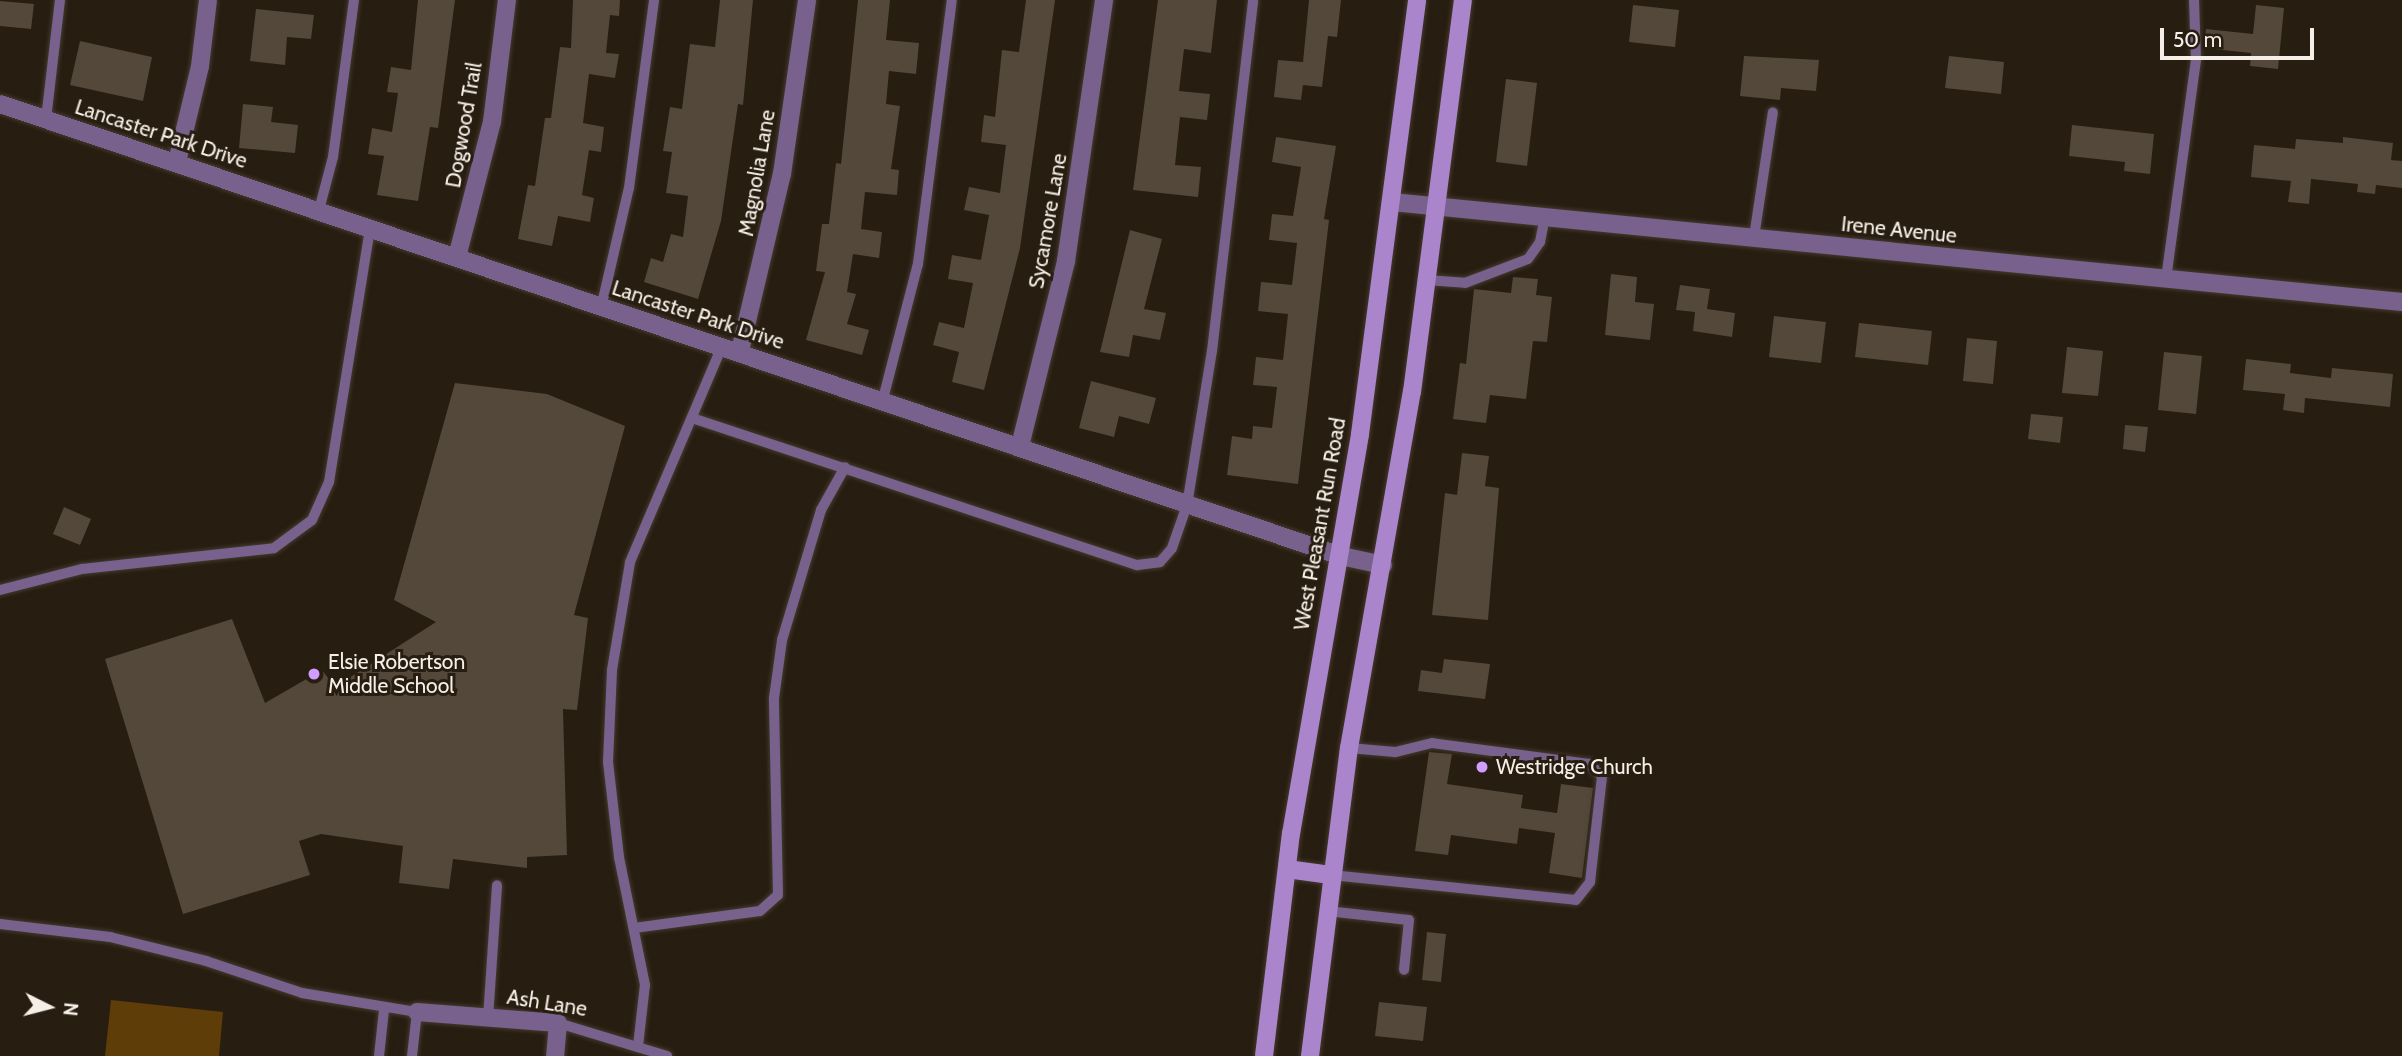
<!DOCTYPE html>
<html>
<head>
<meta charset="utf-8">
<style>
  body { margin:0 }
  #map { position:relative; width:2402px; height:1056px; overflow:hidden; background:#271d10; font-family:Cabin,sans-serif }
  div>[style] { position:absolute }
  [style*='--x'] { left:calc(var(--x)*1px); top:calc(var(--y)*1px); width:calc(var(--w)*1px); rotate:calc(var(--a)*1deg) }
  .green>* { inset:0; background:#5f3d09 }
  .building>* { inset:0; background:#53483a }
  .roads { filter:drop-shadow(0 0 2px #443a2e) drop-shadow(0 0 2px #443a2e) }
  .service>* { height:10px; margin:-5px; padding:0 5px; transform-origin:5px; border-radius:5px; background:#78618d }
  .minor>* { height:18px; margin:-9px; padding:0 9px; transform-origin:9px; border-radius:9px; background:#78618d }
  .tertiary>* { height:18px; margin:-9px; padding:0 9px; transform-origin:9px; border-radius:9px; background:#78618d }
  .secondary>* { height:18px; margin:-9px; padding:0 9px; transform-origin:9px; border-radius:9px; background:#ab85cc }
  .dots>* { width:19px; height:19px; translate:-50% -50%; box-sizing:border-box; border:4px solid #271d10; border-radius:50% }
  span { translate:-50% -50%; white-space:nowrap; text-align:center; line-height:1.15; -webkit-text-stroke:6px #271d10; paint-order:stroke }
  .street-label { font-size:21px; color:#f6efe7 }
  .poi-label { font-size:21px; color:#f6efe7 }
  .left { translate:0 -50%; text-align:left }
  .north { position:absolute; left:14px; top:972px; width:70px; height:70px; -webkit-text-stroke:5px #271d10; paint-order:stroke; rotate:96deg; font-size:19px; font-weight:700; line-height:28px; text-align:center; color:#f6efe7 }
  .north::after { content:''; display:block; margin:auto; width:24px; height:32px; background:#f6efe7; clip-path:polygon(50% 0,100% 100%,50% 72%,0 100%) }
  .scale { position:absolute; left:2160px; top:28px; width:154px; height:32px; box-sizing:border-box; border:4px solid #f6efe7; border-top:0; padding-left:9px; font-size:21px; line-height:24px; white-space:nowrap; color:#f6efe7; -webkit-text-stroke:5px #271d10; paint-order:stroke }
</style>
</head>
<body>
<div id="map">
  <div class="green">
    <i style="clip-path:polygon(111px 1000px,223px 1012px,219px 1056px,105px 1056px)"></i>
  </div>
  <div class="building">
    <i style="clip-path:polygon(418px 0,455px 0,438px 128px,430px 127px,418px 201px,377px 195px,384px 156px,368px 154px,372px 128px,392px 132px,398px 93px,387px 92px,391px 67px,411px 70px)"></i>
    <i style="clip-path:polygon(573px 0,620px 0,619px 16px,610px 15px,606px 53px,619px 54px,615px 78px,589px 74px,583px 123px,604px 127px,601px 152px,589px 150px,582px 195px,594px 198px,590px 222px,558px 216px,552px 246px,518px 239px,528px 185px,535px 186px,545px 118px,551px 118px,560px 47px,571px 48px)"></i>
    <i style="clip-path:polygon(720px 0,753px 0,743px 105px,738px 104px,721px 221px,698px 299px,644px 282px,651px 258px,663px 262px,671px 234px,683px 237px,688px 196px,666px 193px,672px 152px,663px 151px,670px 107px,682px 109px,690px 44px,715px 47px)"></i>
    <i style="clip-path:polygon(858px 0,890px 0,886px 40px,919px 43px,916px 74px,889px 71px,886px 104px,900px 106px,891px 169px,899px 170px,897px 195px,865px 192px,861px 229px,882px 232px,879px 258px,853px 254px,847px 292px,856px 294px,847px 324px,869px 330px,862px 355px,806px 340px,825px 272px,816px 271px,822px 224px,829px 224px,836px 163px,841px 164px)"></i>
    <i style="clip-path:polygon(1026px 0,1055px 0,1020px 248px,984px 390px,952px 382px,959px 352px,933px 345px,939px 322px,964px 328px,973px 283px,948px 279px,952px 255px,981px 260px,989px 215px,964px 210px,969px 187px,1000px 193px,1006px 145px,981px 142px,984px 115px,995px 117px,1002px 50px,1019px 52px)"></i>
    <i style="clip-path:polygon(1158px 0,1217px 0,1211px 53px,1184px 49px,1179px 91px,1210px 94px,1207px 120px,1180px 117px,1175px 165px,1201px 167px,1198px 197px,1133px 190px)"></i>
    <i style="clip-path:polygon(1309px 0,1341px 0,1337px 37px,1328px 36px,1322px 87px,1303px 85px,1301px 100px,1274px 97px,1278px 60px,1303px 62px)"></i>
    <i style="clip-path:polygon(0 1px,34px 4px,31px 29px,0 26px)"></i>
    <i style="clip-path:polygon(1633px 5px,1679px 10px,1675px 47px,1629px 42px)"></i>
    <i style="clip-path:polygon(2256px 5px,2284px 8px,2278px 69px,2250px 66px,2251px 53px,2204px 48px,2206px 29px,2253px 34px)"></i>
    <i style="clip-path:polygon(256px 9px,314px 15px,311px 39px,287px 37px,285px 65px,250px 61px)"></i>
    <i style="clip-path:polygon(80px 41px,152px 57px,143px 101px,70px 85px)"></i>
    <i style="clip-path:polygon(1744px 56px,1819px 60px,1816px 91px,1781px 88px,1780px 100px,1740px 96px)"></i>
    <i style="clip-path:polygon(1949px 56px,2004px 62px,2001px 94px,1945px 88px)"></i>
    <i style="clip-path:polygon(1506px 79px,1537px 83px,1527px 166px,1496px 162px)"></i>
    <i style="clip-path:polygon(243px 104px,273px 107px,271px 122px,298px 125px,295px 153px,239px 148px)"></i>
    <i style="clip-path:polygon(2072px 125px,2154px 134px,2150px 174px,2124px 171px,2125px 162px,2069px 156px)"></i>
    <i style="clip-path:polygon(1276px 137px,1336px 146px,1324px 219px,1329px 220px,1298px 484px,1227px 475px,1232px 436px,1252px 439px,1253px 426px,1272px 428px,1277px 387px,1253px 385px,1256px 357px,1283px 360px,1288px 314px,1258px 311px,1261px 282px,1292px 285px,1297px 243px,1269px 240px,1272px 214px,1293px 216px,1301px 167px,1272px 162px)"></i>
    <i style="clip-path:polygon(2343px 137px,2393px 143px,2391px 160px,2402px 161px,2402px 188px,2376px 185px,2375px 194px,2357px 192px,2358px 184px,2311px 179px,2309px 204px,2288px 202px,2291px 181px,2251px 177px,2254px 145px,2295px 149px,2296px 139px,2343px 143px)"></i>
    <i style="clip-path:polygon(1130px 230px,1162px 239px,1144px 309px,1166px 313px,1160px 340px,1133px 335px,1129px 357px,1100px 352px)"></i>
    <i style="clip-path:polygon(1611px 274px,1637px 277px,1635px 302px,1654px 304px,1650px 340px,1605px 335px)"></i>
    <i style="clip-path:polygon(1513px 277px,1538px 279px,1536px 295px,1552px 297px,1547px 342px,1533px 341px,1526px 399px,1490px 395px,1486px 423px,1453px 419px,1460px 363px,1466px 364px,1474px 289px,1511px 293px)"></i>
    <i style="clip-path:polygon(1680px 285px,1710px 289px,1707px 309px,1735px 313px,1732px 337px,1693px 331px,1695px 312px,1676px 310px)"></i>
    <i style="clip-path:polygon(1774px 316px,1826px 322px,1821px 363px,1769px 357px)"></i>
    <i style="clip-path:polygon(1859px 323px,1932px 331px,1928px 365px,1855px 357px)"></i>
    <i style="clip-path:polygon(1967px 338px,1997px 341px,1993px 384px,1963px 381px)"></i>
    <i style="clip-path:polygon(2067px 347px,2103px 351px,2098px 396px,2062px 393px)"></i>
    <i style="clip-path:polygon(2164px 352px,2202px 356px,2196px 414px,2158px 410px)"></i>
    <i style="clip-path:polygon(2246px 359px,2291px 364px,2290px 373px,2331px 378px,2332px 368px,2393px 374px,2390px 407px,2305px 398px,2304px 413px,2283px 410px,2285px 394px,2243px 390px)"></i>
    <i style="clip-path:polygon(1091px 381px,1156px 398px,1149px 424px,1119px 416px,1114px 437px,1079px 428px)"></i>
    <i style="clip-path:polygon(455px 383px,547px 394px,625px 426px,574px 615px,588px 618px,577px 710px,563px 709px,567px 855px,527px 857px,527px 868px,453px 859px,449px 889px,399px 883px,403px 846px,321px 834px,299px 841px,310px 875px,183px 914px,105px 659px,232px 619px,265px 703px,322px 670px,335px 687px,436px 622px,394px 600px)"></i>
    <i style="clip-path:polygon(2031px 414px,2063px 417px,2060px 443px,2028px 439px)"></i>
    <i style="clip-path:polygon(2125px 425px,2148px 427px,2145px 452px,2123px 449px)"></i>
    <i style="clip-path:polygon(1462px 453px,1489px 456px,1485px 486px,1499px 488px,1488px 620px,1432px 615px,1445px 493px,1457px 495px)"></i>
    <i style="clip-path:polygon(64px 507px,91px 519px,80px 545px,53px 534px)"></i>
    <i style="clip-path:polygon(1444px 659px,1490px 664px,1485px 699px,1418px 691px,1421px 670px,1442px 673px)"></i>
    <i style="clip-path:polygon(1429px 752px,1452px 754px,1447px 784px,1523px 795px,1521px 808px,1557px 813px,1561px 784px,1593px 788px,1582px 878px,1549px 873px,1555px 833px,1519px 828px,1517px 844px,1451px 835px,1448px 855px,1415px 851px)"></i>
    <i style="clip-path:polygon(1427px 932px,1446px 934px,1441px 982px,1422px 980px)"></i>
    <i style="clip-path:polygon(1379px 1002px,1427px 1007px,1423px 1041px,1375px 1036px)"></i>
  </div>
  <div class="roads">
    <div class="service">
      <i style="--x:46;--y:119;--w:120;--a:-83.3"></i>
      <i style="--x:319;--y:210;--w:55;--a:-75.2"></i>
      <i style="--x:333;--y:157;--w:158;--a:-82.4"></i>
      <i style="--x:1754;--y:237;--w:126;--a:-81.4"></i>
      <i style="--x:2166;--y:279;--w:221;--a:-82.2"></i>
      <i style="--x:2196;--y:60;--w:60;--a:-91.9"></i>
      <i style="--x:1426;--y:280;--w:39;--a:4"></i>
      <i style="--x:1465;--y:283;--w:67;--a:-20.9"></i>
      <i style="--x:1528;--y:259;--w:21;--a:-55"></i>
      <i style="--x:1540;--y:242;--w:26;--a:-79"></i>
      <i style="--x:601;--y:308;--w:123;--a:-76.9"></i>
      <i style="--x:629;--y:188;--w:190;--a:-82.4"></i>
      <i style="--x:883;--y:399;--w:139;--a:-75.5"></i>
      <i style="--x:918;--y:264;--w:266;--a:-82.7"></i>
      <i style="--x:692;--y:418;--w:469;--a:18.3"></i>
      <i style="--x:1137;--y:565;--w:23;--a:-7"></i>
      <i style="--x:1160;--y:562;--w:18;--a:-49"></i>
      <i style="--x:1172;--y:548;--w:46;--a:-70.8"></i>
      <i style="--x:1187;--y:505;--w:156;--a:-80.8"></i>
      <i style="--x:1212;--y:351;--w:353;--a:-83.3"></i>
      <i style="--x:0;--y:590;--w:85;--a:-14.4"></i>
      <i style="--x:82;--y:569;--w:193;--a:-6.2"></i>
      <i style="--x:274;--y:548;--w:47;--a:-36.4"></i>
      <i style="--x:312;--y:520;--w:42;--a:-65.9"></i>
      <i style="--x:329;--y:482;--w:257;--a:-80.8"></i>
      <i style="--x:1331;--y:875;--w:246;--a:5.8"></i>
      <i style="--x:1576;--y:900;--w:23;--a:-52"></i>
      <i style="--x:1590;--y:882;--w:107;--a:-83.5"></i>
      <i style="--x:1602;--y:776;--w:18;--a:-137"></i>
      <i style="--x:1589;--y:764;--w:158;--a:-172.4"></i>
      <i style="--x:1432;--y:743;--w:38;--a:166"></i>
      <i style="--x:1395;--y:752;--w:46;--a:-175"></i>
      <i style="--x:1327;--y:911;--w:82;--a:6.3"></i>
      <i style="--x:1409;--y:920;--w:50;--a:95.7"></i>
      <i style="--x:0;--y:924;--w:111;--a:6.7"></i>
      <i style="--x:110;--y:937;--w:99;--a:14"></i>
      <i style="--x:206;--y:961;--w:101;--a:18.4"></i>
      <i style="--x:302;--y:993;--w:117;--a:9.4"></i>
      <i style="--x:417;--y:1012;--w:44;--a:96.5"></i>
      <i style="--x:634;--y:928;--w:127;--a:-7.7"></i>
      <i style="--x:760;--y:911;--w:24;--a:-42"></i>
      <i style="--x:778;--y:895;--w:197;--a:-91.2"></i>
      <i style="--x:774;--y:698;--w:59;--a:-82.1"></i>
      <i style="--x:782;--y:640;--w:136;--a:-73.3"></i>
      <i style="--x:821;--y:510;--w:49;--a:-60.8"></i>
      <i style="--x:488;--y:1018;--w:133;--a:-86.1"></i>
      <i style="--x:558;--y:1023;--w:114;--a:16.8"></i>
      <i style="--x:638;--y:1046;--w:61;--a:-83.5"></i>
      <i style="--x:645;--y:985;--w:131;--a:-101.5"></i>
      <i style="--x:619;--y:857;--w:96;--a:-96.6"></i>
      <i style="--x:608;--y:762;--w:92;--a:-87.5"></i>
      <i style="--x:612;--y:670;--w:109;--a:-80.5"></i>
      <i style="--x:630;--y:562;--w:235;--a:-66.9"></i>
      <i style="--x:379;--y:1056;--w:46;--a:-83.8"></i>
    </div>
    <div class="minor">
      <i style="--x:177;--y:162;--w:99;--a:-76.5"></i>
      <i style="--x:200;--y:66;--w:66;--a:-83.1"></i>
      <i style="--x:1392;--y:202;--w:1015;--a:5.65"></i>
      <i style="--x:457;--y:257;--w:139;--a:-75.5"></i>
      <i style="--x:492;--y:122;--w:123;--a:-83"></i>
      <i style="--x:740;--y:351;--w:182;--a:-76.7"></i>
      <i style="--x:782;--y:174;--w:176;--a:-81.8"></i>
      <i style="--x:1020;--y:446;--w:191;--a:-76"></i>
      <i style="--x:1066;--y:261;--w:264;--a:-81.7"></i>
      <i style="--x:417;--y:1012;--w:141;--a:4.5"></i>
      <i style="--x:558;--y:1023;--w:33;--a:95"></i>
    </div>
    <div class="tertiary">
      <i style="--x:0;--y:104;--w:1415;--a:18.63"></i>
      <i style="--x:1341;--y:556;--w:43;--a:12.1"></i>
    </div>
    <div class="secondary">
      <i style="--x:1287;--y:869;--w:44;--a:7.8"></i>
      <i style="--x:1264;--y:1056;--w:224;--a:-83.1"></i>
      <i style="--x:1291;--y:834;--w:406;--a:-80.2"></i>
      <i style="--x:1360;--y:434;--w:438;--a:-82.5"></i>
      <i style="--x:1310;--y:1056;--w:310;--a:-82.8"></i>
      <i style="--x:1349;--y:748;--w:362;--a:-80"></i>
      <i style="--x:1412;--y:392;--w:395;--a:-82.6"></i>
    </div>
  </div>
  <div class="dots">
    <i style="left:314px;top:674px;background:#d19dfe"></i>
    <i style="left:1482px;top:767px;background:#d19dfe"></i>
  </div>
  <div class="street-label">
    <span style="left:464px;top:125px;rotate:-80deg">Dogwood Trail</span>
    <span style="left:161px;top:134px;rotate:18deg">Lancaster Park Drive</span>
    <span style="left:757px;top:173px;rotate:-80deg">Magnolia Lane</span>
    <span style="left:1048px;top:221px;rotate:-80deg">Sycamore Lane</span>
    <span style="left:1899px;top:230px;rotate:6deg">Irene Avenue</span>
    <span style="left:698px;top:315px;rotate:18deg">Lancaster Park Drive</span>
    <span style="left:1320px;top:524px;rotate:-80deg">West Pleasant Run Road</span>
    <span style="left:547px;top:1003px;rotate:9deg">Ash Lane</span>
  </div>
  <div class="poi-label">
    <span class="left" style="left:328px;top:674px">Elsie Robertson<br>Middle School</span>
    <span class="left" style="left:1496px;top:767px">Westridge Church</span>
  </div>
  <div class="north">N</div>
  <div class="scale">50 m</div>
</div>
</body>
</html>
